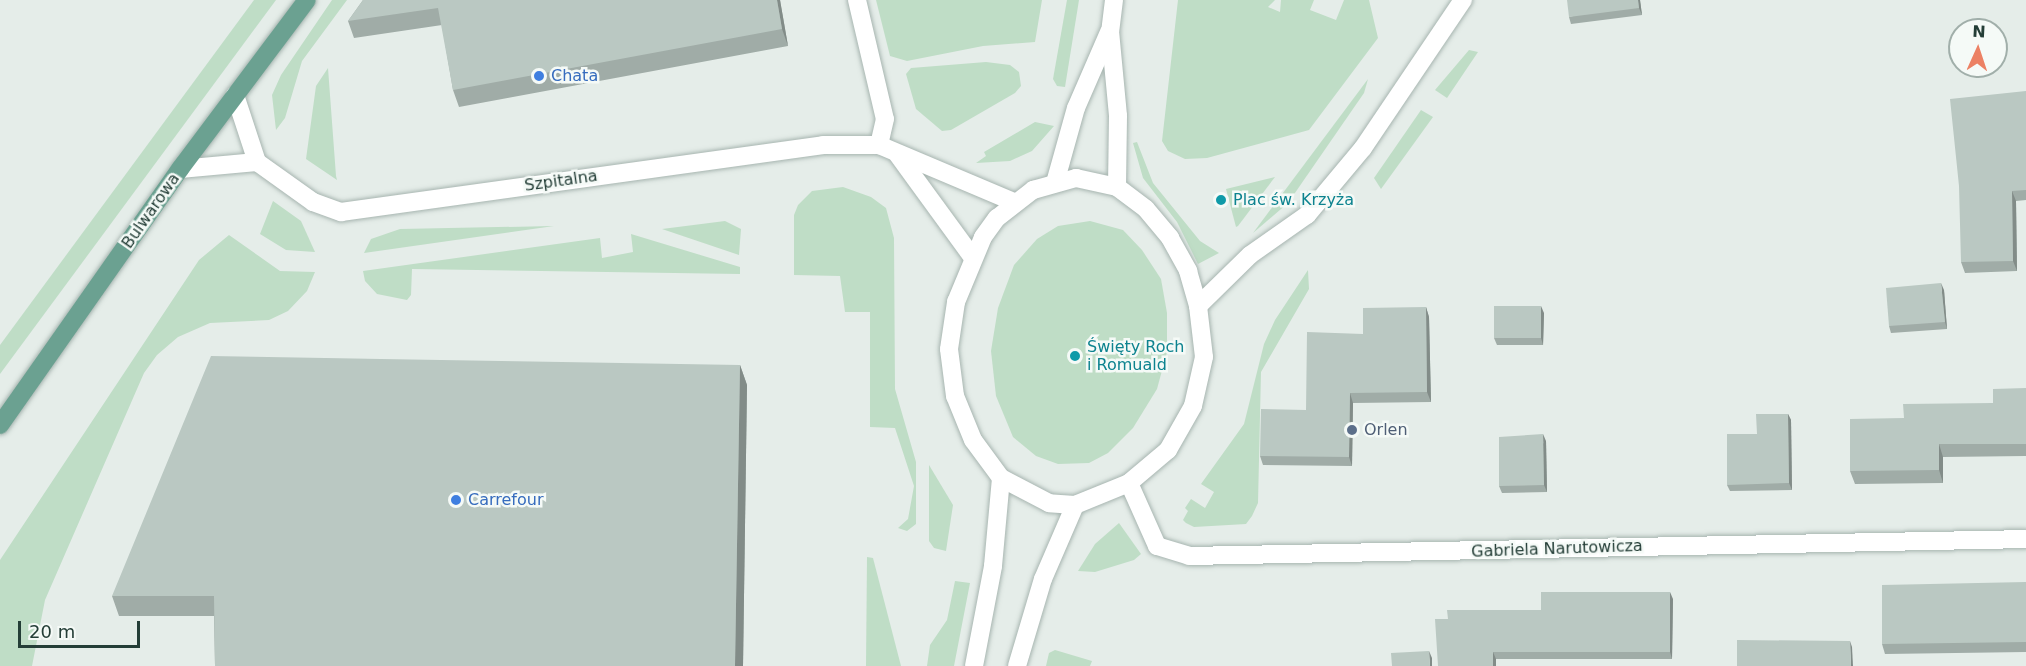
<!DOCTYPE html>
<html>
<head>
<meta charset="utf-8">
<style>
  body { margin:0 }
  #map { position:relative; width:2026px; height:666px; overflow:hidden; background:#e5ede9; font-family:"DejaVu Sans",sans-serif }
  div>[style] { position:absolute }
  [style*='--x'] { left:calc(var(--x)*1px); top:calc(var(--y)*1px); width:calc(var(--w)*1px); rotate:calc(var(--a)*1deg) }
  .green>* { inset:0; background:#bfddc6 }
  .roads { filter:drop-shadow(0 0 2px #a7b5b0) drop-shadow(0 0 2px #a7b5b0) }
  .minor>* { height:18px; margin:-9px; padding:0 9px; transform-origin:9px; border-radius:9px; background:#fff }
  .major>* { height:18px; margin:-9px; padding:0 9px; transform-origin:9px; border-radius:9px; background:#6ba191 }
  .wall>* { inset:0; background:#a0aca7 }
  .shaded-wall>* { inset:0; background:#828c88 }
  .building>* { inset:0; background:#bac8c2 }
  .dots>* { width:16px; height:16px; translate:-50% -50%; box-sizing:border-box; border:3px solid #f5faf7; border-radius:50% }
  span { translate:-50% -50%; white-space:nowrap; text-align:center; line-height:1.15; -webkit-text-stroke:5px #f5faf7; paint-order:stroke }
  .shop-label { font-size:16px; color:#366cbe }
  .left { translate:0 -50%; text-align:left }
  .street-label { font-size:16px; color:#243e37 }
  .culture-label { font-size:16px; color:#0d838f }
  .service-label { font-size:16px; color:#4e5e75 }
  .north { position:absolute; left:1948px; top:18px; width:60px; height:60px; box-sizing:border-box; background:#f5faf7; border:2px solid #a1afaa; border-radius:50%; rotate:3deg; font-size:16px; font-weight:700; line-height:24px; text-align:center; color:#243e37 }
  .north::after { content:''; display:block; margin:auto; width:21px; height:27px; background:#ec8164; clip-path:polygon(50% 0,100% 100%,50% 72%,0 100%) }
  .scale { position:absolute; left:18px; top:621px; width:122px; height:27px; box-sizing:border-box; border:3px solid #243e37; border-top:0; padding-left:8px; font-size:18px; line-height:21px; white-space:nowrap; color:#243e37; -webkit-text-stroke:4px #f5faf7; paint-order:stroke }
</style>
</head>
<body>
<div id="map">
  <div class="green">
    <i style="clip-path:polygon(254px 0,276px 0,0 374px,0 345px)"></i>
    <i style="clip-path:polygon(332px 0,347px 0,302px 61px,285px 118px,276px 130px,272px 95px,281px 75px)"></i>
    <i style="clip-path:polygon(876px 0,1042px 0,1035px 42px,983px 46px,907px 61px,890px 56px)"></i>
    <i style="clip-path:polygon(1067px 0,1079px 0,1065px 87px,1057px 86px,1053px 79px)"></i>
    <i style="clip-path:polygon(1178px 0,1275px 0,1268px 7px,1280px 12px,1281px 0,1314px 0,1310px 10px,1336px 20px,1344px 0,1369px 0,1378px 38px,1309px 130px,1207px 158px,1185px 159px,1168px 151px,1162px 141px)"></i>
    <i style="clip-path:polygon(1469px 50px,1478px 52px,1447px 98px,1435px 90px)"></i>
    <i style="clip-path:polygon(986px 62px,1010px 65px,1019px 72px,1021px 86px,1015px 93px,951px 130px,942px 131px,916px 109px,906px 74px,911px 68px)"></i>
    <i style="clip-path:polygon(328px 68px,336px 176px,337px 180px,306px 159px,316px 86px)"></i>
    <i style="clip-path:polygon(1368px 79px,1364px 93px,1288px 203px,1253px 233px)"></i>
    <i style="clip-path:polygon(1421px 110px,1433px 117px,1381px 189px,1374px 178px)"></i>
    <i style="clip-path:polygon(1035px 122px,1054px 126px,1032px 151px,1010px 161px,976px 163px,986px 156px,984px 152px)"></i>
    <i style="clip-path:polygon(1137px 142px,1153px 183px,1200px 241px,1219px 253px,1198px 264px,1177px 222px,1143px 178px,1133px 143px)"></i>
    <i style="clip-path:polygon(1275px 177px,1238px 226px,1236px 227px,1226px 189px)"></i>
    <i style="clip-path:polygon(843px 187px,871px 197px,886px 208px,894px 238px,895px 389px,916px 462px,916px 524px,907px 531px,898px 528px,908px 519px,914px 486px,895px 428px,870px 427px,870px 312px,845px 312px,840px 276px,794px 275px,794px 215px,798px 205px,812px 191px)"></i>
    <i style="clip-path:polygon(273px 201px,301px 221px,315px 252px,286px 250px,260px 234px)"></i>
    <i style="clip-path:polygon(725px 221px,741px 229px,739px 255px,662px 229px)"></i>
    <i style="clip-path:polygon(1090px 221px,1123px 230px,1142px 250px,1161px 279px,1167px 313px,1167px 352px,1157px 389px,1133px 428px,1108px 453px,1089px 463px,1058px 464px,1036px 456px,1013px 437px,996px 396px,991px 351px,998px 308px,1014px 265px,1037px 239px,1058px 226px)"></i>
    <i style="clip-path:polygon(554px 226px,364px 253px,371px 239px,400px 229px)"></i>
    <i style="clip-path:polygon(631px 234px,740px 267px,740px 274px,412px 269px,411px 295px,407px 300px,377px 294px,365px 281px,363px 271px,600px 238px,602px 258px,633px 252px)"></i>
    <i style="clip-path:polygon(229px 235px,280px 271px,315px 272px,307px 291px,288px 311px,269px 320px,210px 323px,178px 337px,157px 355px,144px 373px,45px 600px,32px 666px,0 666px,0 560px,199px 260px)"></i>
    <i style="clip-path:polygon(1308px 270px,1309px 289px,1261px 372px,1258px 503px,1252px 516px,1246px 524px,1194px 527px,1186px 523px,1183px 520px,1188px 511px,1185px 508px,1191px 499px,1205px 508px,1214px 492px,1201px 484px,1244px 424px,1264px 344px,1275px 320px)"></i>
    <i style="clip-path:polygon(929px 465px,953px 505px,946px 551px,934px 548px,929px 541px)"></i>
    <i style="clip-path:polygon(1119px 523px,1141px 554px,1134px 560px,1095px 572px,1078px 571px,1095px 544px)"></i>
    <i style="clip-path:polygon(867px 557px,873px 558px,901px 666px,866px 666px)"></i>
    <i style="clip-path:polygon(955px 581px,970px 583px,954px 666px,927px 666px,930px 645px,947px 620px)"></i>
    <i style="clip-path:polygon(1055px 650px,1092px 661px,1090px 666px,1046px 666px,1049px 653px)"></i>
  </div>
  <div class="roads">
    <div class="minor">
      <i style="--x:857;--y:0;--w:122;--a:76.8"></i>
      <i style="--x:885;--y:119;--w:27;--a:103"></i>
      <i style="--x:1114;--y:0;--w:31;--a:97"></i>
      <i style="--x:1110;--y:31;--w:85;--a:84.6"></i>
      <i style="--x:1118;--y:116;--w:71;--a:90.8"></i>
      <i style="--x:235;--y:95;--w:71;--a:71.8"></i>
      <i style="--x:257;--y:162;--w:69;--a:35.5"></i>
      <i style="--x:313;--y:202;--w:30;--a:20"></i>
      <i style="--x:341;--y:212;--w:487;--a:-7.9"></i>
      <i style="--x:823;--y:145;--w:56;--a:0"></i>
      <i style="--x:879;--y:145;--w:147;--a:22.9"></i>
      <i style="--x:898;--y:155;--w:127;--a:53.9"></i>
      <i style="--x:180;--y:169;--w:77;--a:-5.2"></i>
      <i style="--x:1076;--y:178;--w:42;--a:12.4"></i>
      <i style="--x:1117;--y:187;--w:36;--a:37"></i>
      <i style="--x:1146;--y:209;--w:38;--a:50"></i>
      <i style="--x:1170;--y:238;--w:38;--a:61"></i>
      <i style="--x:1188;--y:271;--w:36;--a:74"></i>
      <i style="--x:1198;--y:306;--w:51;--a:83.3"></i>
      <i style="--x:1204;--y:357;--w:50;--a:102.7"></i>
      <i style="--x:1193;--y:406;--w:51;--a:119.6"></i>
      <i style="--x:1168;--y:450;--w:51;--a:139.8"></i>
      <i style="--x:1129;--y:483;--w:58;--a:157.8"></i>
      <i style="--x:1075;--y:505;--w:26;--a:-176"></i>
      <i style="--x:1049;--y:503;--w:54;--a:-152.5"></i>
      <i style="--x:1001;--y:478;--w:47;--a:-126.4"></i>
      <i style="--x:973;--y:440;--w:48;--a:-112.2"></i>
      <i style="--x:955;--y:396;--w:47;--a:-97.3"></i>
      <i style="--x:949;--y:349;--w:48;--a:-81.5"></i>
      <i style="--x:956;--y:302;--w:70;--a:-67.4"></i>
      <i style="--x:983;--y:237;--w:24;--a:-54"></i>
      <i style="--x:997;--y:218;--w:46;--a:-37.9"></i>
      <i style="--x:1033;--y:190;--w:45;--a:-15.6"></i>
      <i style="--x:1055;--y:183;--w:78;--a:-74.4"></i>
      <i style="--x:1076;--y:108;--w:83;--a:-66.5"></i>
      <i style="--x:1198;--y:306;--w:73;--a:-44.4"></i>
      <i style="--x:1250;--y:255;--w:70;--a:-35.1"></i>
      <i style="--x:1307;--y:215;--w:87;--a:-50.1"></i>
      <i style="--x:1363;--y:148;--w:179;--a:-56"></i>
      <i style="--x:1129;--y:483;--w:69;--a:66"></i>
      <i style="--x:1157;--y:546;--w:34;--a:17"></i>
      <i style="--x:1189;--y:556;--w:837;--a:-1.16"></i>
      <i style="--x:974;--y:666;--w:102;--a:-79.2"></i>
      <i style="--x:993;--y:566;--w:88;--a:-84.8"></i>
      <i style="--x:1017;--y:666;--w:91;--a:-73.4"></i>
      <i style="--x:1043;--y:579;--w:81;--a:-66.6"></i>
    </div>
    <div class="major">
      <i style="--x:0;--y:425;--w:313;--a:-54.9"></i>
      <i style="--x:180;--y:169;--w:211;--a:-53.1"></i>
    </div>
  </div>
  <div class="wall">
    <i style="clip-path:polygon(363px 0,780px 0,788px 46px,459px 107px,453px 90px,442px 25px,354px 38px,348px 21px)"></i>
    <i style="clip-path:polygon(1640px 0,1642px 15px,1571px 24px,1569px 17px)"></i>
    <i style="clip-path:polygon(2026px 91px,2026px 200px,2016px 201px,2017px 271px,1965px 273px,1961px 262px)"></i>
    <i style="clip-path:polygon(1944px 290px,1947px 329px,1891px 333px,1889px 326px)"></i>
    <i style="clip-path:polygon(1426px 307px,1429px 317px,1431px 402px,1353px 403px,1352px 466px,1263px 465px,1260px 456px,1306px 410px,1363px 334px)"></i>
    <i style="clip-path:polygon(1544px 313px,1543px 345px,1497px 345px,1494px 338px)"></i>
    <i style="clip-path:polygon(740px 365px,747px 385px,743px 666px,215px 666px,214px 616px,119px 616px,112px 596px)"></i>
    <i style="clip-path:polygon(2026px 388px,2026px 456px,1943px 457px,1943px 483px,1855px 484px,1850px 471px,1904px 418px,1993px 403px)"></i>
    <i style="clip-path:polygon(1788px 414px,1791px 420px,1792px 490px,1730px 491px,1727px 485px)"></i>
    <i style="clip-path:polygon(1546px 441px,1547px 492px,1502px 493px,1499px 486px)"></i>
    <i style="clip-path:polygon(2026px 582px,2026px 652px,1885px 654px,1882px 644px)"></i>
    <i style="clip-path:polygon(1673px 599px,1672px 659px,1496px 659px,1496px 666px,1438px 666px,1448px 619px)"></i>
  </div>
  <div class="shaded-wall">
    <i style="clip-path:polygon(777px 0,780px 0,788px 46px,782px 29px)"></i>
    <i style="clip-path:polygon(1638px 0,1640px 0,1642px 15px,1639px 8px)"></i>
    <i style="clip-path:polygon(2012px 191px,2016px 201px,2017px 271px,2013px 261px)"></i>
    <i style="clip-path:polygon(1941px 283px,1944px 290px,1947px 329px,1945px 322px)"></i>
    <i style="clip-path:polygon(1541px 306px,1544px 313px,1543px 345px,1541px 338px)"></i>
    <i style="clip-path:polygon(1426px 307px,1429px 317px,1431px 402px,1427px 392px)"></i>
    <i style="clip-path:polygon(740px 365px,747px 385px,743px 666px,735px 666px)"></i>
    <i style="clip-path:polygon(1350px 393px,1353px 403px,1352px 466px,1349px 457px)"></i>
    <i style="clip-path:polygon(1788px 414px,1791px 420px,1792px 490px,1789px 483px)"></i>
    <i style="clip-path:polygon(1543px 434px,1546px 441px,1547px 492px,1544px 485px)"></i>
    <i style="clip-path:polygon(1939px 444px,1943px 457px,1943px 483px,1939px 470px)"></i>
    <i style="clip-path:polygon(1670px 592px,1673px 599px,1672px 659px,1670px 652px)"></i>
    <i style="clip-path:polygon(1850px 641px,1852px 647px,1853px 666px,1851px 666px)"></i>
    <i style="clip-path:polygon(1429px 651px,1432px 658px,1432px 666px,1430px 666px)"></i>
    <i style="clip-path:polygon(1493px 652px,1496px 659px,1496px 666px,1493px 666px)"></i>
  </div>
  <div class="building">
    <i style="clip-path:polygon(363px 0,777px 0,782px 29px,453px 90px,438px 8px,348px 21px)"></i>
    <i style="clip-path:polygon(1567px 0,1638px 0,1639px 8px,1569px 17px)"></i>
    <i style="clip-path:polygon(2026px 91px,2026px 190px,2012px 191px,2013px 261px,1961px 262px,1959px 186px,1950px 99px)"></i>
    <i style="clip-path:polygon(1941px 283px,1945px 322px,1889px 326px,1886px 288px)"></i>
    <i style="clip-path:polygon(1494px 306px,1541px 306px,1541px 338px,1494px 338px)"></i>
    <i style="clip-path:polygon(1426px 307px,1427px 392px,1350px 393px,1349px 457px,1260px 456px,1261px 409px,1306px 410px,1307px 332px,1363px 334px,1363px 308px)"></i>
    <i style="clip-path:polygon(211px 356px,740px 365px,735px 666px,215px 666px,214px 596px,112px 596px)"></i>
    <i style="clip-path:polygon(2026px 388px,2026px 444px,1939px 444px,1939px 470px,1850px 471px,1850px 419px,1904px 418px,1903px 404px,1993px 403px,1993px 389px)"></i>
    <i style="clip-path:polygon(1756px 414px,1788px 414px,1789px 483px,1727px 485px,1727px 434px,1757px 434px)"></i>
    <i style="clip-path:polygon(1543px 434px,1544px 485px,1499px 486px,1499px 437px)"></i>
    <i style="clip-path:polygon(2026px 582px,2026px 642px,1882px 644px,1882px 585px)"></i>
    <i style="clip-path:polygon(1541px 592px,1670px 592px,1670px 652px,1493px 652px,1493px 666px,1438px 666px,1435px 619px,1448px 619px,1447px 610px,1541px 610px)"></i>
    <i style="clip-path:polygon(1737px 640px,1850px 641px,1851px 666px,1737px 666px)"></i>
    <i style="clip-path:polygon(1429px 651px,1430px 666px,1392px 666px,1391px 653px)"></i>
  </div>
  <div class="dots">
    <i style="left:539px;top:76px;background:#3f7fe0"></i>
    <i style="left:1221px;top:200px;background:#0f9aa8"></i>
    <i style="left:1075px;top:356px;background:#0f9aa8"></i>
    <i style="left:1352px;top:430px;background:#5c6f8a"></i>
    <i style="left:456px;top:500px;background:#3f7fe0"></i>
  </div>
  <div class="shop-label">
    <span class="left" style="left:551px;top:76px">Chata</span>
    <span class="left" style="left:468px;top:500px">Carrefour</span>
  </div>
  <div class="street-label">
    <span style="left:561px;top:181px;rotate:-8deg">Szpitalna</span>
    <span style="left:151px;top:211px;rotate:-55deg">Bulwarowa</span>
    <span style="left:1557px;top:549px;rotate:-2deg">Gabriela Narutowicza</span>
  </div>
  <div class="culture-label">
    <span class="left" style="left:1233px;top:200px">Plac św. Krzyża</span>
    <span class="left" style="left:1087px;top:356px">Święty Roch<br>i Romuald</span>
  </div>
  <div class="service-label">
    <span class="left" style="left:1364px;top:430px">Orlen</span>
  </div>
  <div class="north">N</div>
  <div class="scale">20 m</div>
</div>
</body>
</html>
